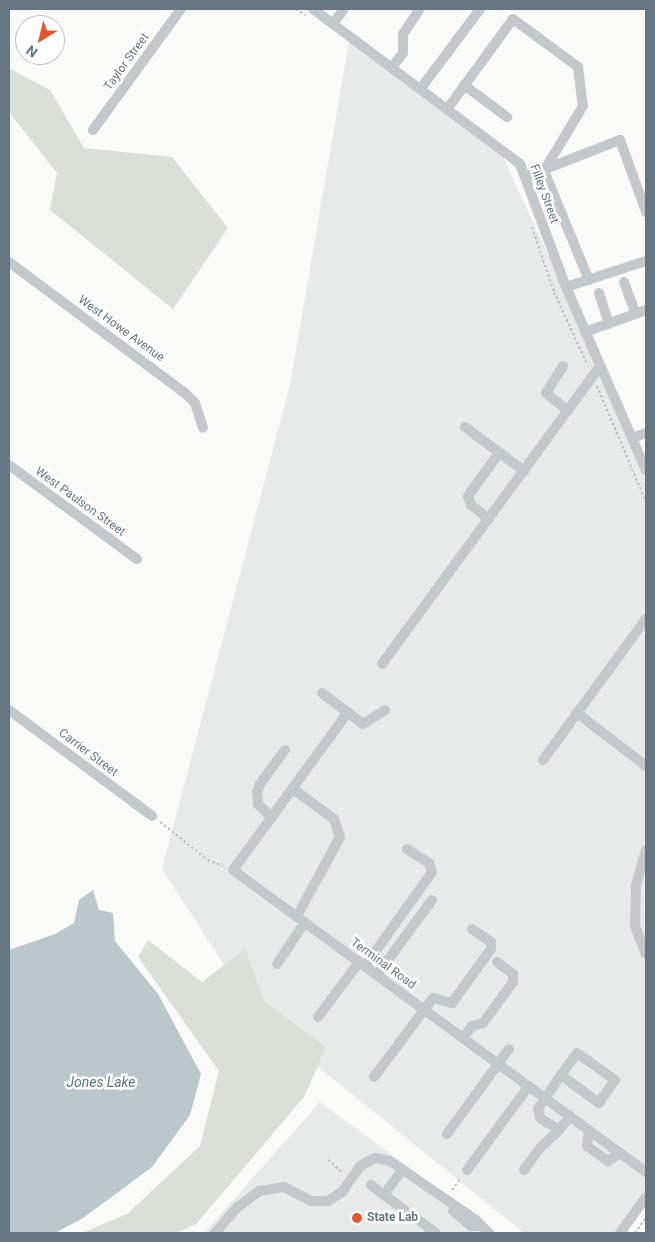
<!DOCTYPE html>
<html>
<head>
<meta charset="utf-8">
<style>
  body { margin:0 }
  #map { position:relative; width:655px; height:1242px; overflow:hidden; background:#fafaf8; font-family:Roboto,sans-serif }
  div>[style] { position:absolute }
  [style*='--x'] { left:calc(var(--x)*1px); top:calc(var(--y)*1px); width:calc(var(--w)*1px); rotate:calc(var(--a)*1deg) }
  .built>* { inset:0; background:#e8e9e9 }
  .green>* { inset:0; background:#dadfd7 }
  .water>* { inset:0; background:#bbc7cb }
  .path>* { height:2px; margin-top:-1px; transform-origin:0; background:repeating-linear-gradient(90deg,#bbbfc2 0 2.5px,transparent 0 5px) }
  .minor>* { height:10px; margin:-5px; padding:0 5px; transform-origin:5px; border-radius:5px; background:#c3c8cc }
  .dots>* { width:14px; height:14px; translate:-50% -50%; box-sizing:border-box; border:2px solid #fff; border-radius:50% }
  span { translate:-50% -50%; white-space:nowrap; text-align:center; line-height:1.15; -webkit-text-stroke:5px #fff; paint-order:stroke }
  .street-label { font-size:12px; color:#657683 }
  .poi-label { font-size:12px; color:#657683; font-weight:700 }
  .left { translate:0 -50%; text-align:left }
  .water-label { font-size:14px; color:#60757c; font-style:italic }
  .frame { position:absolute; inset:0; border:10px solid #657683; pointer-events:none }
  .north { position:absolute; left:15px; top:15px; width:50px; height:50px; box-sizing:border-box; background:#fff; border:1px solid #c1c8cd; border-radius:50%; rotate:216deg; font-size:14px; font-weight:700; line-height:20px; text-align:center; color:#657683 }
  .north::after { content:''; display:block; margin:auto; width:18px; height:22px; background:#e4572e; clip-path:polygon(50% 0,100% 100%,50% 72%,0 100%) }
</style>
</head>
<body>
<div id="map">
  <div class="built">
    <i style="clip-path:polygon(350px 36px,502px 154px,646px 470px,646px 1195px,617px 1233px,524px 1233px,259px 1019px,162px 869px,290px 385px)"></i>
    <i style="clip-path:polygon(320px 1102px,498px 1233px,204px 1233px)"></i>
  </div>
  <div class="green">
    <i style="clip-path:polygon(9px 68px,50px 90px,84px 148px,172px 157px,228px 228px,173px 309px,50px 210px,57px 173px,9px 112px)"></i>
    <i style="clip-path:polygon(148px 940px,202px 982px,245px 949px,264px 1001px,326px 1047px,304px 1097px,196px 1224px,176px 1233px,82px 1233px,127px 1214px,200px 1146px,219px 1071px,138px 957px)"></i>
  </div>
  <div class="water">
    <i style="clip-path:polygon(93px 890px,99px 910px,113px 913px,115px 941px,158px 994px,201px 1074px,190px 1115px,152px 1167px,83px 1218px,55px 1233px,9px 1233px,9px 950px,55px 934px,74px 923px,79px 900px)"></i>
  </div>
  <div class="path">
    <i style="--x:296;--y:9;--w:11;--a:34"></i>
    <i style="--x:532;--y:227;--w:69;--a:71.3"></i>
    <i style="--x:554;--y:292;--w:81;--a:65.3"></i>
    <i style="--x:597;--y:386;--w:126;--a:67.1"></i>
    <i style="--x:160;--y:822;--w:61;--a:38.4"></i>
    <i style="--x:208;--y:860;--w:16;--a:22"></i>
    <i style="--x:328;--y:1160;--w:20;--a:41"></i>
    <i style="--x:452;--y:1190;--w:15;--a:-53"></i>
    <i style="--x:386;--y:1221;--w:10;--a:-53"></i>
    <i style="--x:635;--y:1233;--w:19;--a:-54"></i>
  </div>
  <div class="minor">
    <i style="--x:313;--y:9;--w:259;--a:36.8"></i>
    <i style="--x:520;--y:164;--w:131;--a:69.5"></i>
    <i style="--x:566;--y:287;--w:200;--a:66.4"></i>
    <i style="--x:333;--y:24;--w:19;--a:-54"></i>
    <i style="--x:392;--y:67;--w:18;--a:-52"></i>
    <i style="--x:403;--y:53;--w:19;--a:-90"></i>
    <i style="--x:403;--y:34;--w:30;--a:-56"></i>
    <i style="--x:464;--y:85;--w:54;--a:36.7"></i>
    <i style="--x:421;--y:88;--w:99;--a:-53.2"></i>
    <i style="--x:448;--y:108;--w:110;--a:-53.9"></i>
    <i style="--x:513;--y:19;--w:81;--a:36.4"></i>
    <i style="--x:578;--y:67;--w:39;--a:83"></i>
    <i style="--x:583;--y:106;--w:76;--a:121"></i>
    <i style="--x:544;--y:171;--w:118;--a:67.6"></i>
    <i style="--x:93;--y:130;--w:150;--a:-54"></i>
    <i style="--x:525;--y:177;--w:102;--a:-21.3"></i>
    <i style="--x:620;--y:140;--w:77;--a:70.1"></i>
    <i style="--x:9;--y:262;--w:219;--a:36.7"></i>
    <i style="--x:185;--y:393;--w:14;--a:45"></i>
    <i style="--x:195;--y:403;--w:26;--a:72"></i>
    <i style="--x:624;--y:282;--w:33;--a:70"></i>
    <i style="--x:566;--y:287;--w:84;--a:-18"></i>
    <i style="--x:599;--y:293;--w:32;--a:72"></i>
    <i style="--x:585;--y:332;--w:65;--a:-19.8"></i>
    <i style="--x:563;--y:366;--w:32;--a:122"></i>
    <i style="--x:546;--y:393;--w:28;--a:39"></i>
    <i style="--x:465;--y:427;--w:74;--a:36.7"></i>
    <i style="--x:632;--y:438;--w:15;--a:-20"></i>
    <i style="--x:9;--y:465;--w:159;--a:36.3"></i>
    <i style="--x:489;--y:519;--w:23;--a:-142"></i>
    <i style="--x:471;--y:505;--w:9;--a:-108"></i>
    <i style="--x:468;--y:496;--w:53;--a:-54.2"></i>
    <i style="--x:382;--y:664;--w:369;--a:-53.8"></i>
    <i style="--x:322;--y:693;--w:51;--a:37.1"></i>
    <i style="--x:363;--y:724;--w:26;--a:-32"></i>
    <i style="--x:9;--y:710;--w:178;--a:36.5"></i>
    <i style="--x:348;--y:712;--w:195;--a:126"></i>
    <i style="--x:233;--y:870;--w:512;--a:36.18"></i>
    <i style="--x:577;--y:713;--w:87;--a:37.5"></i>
    <i style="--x:543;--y:760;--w:175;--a:-53.9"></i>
    <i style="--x:293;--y:789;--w:51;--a:36.2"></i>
    <i style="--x:334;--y:819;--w:19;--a:72"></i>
    <i style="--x:340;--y:837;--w:90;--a:118.6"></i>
    <i style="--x:272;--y:818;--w:20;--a:-135"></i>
    <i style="--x:258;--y:804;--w:11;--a:-95"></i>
    <i style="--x:257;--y:793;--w:9;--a:-72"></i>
    <i style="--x:260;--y:784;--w:42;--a:-53.7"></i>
    <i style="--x:646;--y:850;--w:37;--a:106"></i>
    <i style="--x:636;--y:886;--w:40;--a:91.4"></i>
    <i style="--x:635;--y:926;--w:30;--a:69"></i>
    <i style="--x:277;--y:964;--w:50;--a:-56.3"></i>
    <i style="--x:365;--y:966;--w:115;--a:-54.5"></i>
    <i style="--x:432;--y:872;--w:9;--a:-108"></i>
    <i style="--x:429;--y:863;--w:26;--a:-148"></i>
    <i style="--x:377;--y:975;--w:93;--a:-53.7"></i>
    <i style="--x:318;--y:1017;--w:69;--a:-53.3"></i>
    <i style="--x:463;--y:1038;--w:15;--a:-53"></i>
    <i style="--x:472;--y:1026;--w:11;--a:-15"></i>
    <i style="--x:483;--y:1023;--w:51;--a:-53.8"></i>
    <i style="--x:513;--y:982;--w:8;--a:-90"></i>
    <i style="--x:513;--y:974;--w:20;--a:-143"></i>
    <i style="--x:561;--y:1075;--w:27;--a:-54"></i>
    <i style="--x:577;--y:1053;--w:47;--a:35.4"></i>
    <i style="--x:615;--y:1080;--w:28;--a:125"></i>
    <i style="--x:599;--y:1103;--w:47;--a:-143.6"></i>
    <i style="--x:561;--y:1075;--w:41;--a:124.1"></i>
    <i style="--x:538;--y:1109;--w:9;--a:77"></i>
    <i style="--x:540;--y:1118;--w:22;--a:32"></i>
    <i style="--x:559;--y:1130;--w:18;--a:-52"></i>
    <i style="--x:374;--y:1077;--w:99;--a:-53.2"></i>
    <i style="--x:433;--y:998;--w:20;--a:15"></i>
    <i style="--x:452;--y:1003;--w:67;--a:-54.2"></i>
    <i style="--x:491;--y:949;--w:7;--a:-90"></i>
    <i style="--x:491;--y:942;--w:23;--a:-146"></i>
    <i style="--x:589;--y:1130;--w:16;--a:97"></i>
    <i style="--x:587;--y:1146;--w:26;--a:36"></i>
    <i style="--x:608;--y:1161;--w:14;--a:-34"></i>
    <i style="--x:447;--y:1134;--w:105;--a:-53.9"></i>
    <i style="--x:402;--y:1170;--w:31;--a:126"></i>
    <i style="--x:384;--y:1195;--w:64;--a:36.2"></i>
    <i style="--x:467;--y:1170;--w:104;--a:-53.6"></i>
    <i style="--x:524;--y:1170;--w:27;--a:-54"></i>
    <i style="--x:540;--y:1148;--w:26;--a:-43"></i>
    <i style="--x:371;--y:1185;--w:16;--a:38"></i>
    <i style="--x:453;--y:1211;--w:23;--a:40"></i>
    <i style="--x:471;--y:1226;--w:9;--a:0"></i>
    <i style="--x:215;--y:1233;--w:35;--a:-49"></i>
    <i style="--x:238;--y:1207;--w:26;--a:-37"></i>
    <i style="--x:259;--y:1191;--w:25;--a:-9"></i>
    <i style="--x:284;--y:1187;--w:30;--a:27"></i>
    <i style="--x:311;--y:1201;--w:17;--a:0"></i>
    <i style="--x:328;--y:1201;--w:17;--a:-33"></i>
    <i style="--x:342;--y:1192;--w:32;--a:-55"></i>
    <i style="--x:360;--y:1166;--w:17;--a:-28"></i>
    <i style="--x:375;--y:1158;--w:15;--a:11"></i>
    <i style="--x:390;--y:1161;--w:104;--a:34.5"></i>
    <i style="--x:476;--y:1220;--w:18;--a:45"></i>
    <i style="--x:620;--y:1233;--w:44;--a:-54.2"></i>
  </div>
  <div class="dots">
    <i style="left:357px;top:1218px;background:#e4572e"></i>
  </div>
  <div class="street-label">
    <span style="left:127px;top:62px;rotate:-54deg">Taylor Street</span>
    <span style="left:544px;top:194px;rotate:70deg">Filley Street</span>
    <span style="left:121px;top:329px;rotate:36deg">West Howe Avenue</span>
    <span style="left:80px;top:502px;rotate:36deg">West Paulson Street</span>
    <span style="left:88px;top:753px;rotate:37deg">Carrier Street</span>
    <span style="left:383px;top:964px;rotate:36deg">Terminal Road</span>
  </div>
  <div class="poi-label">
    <span class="left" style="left:367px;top:1218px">State Lab</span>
  </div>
  <div class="water-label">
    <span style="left:101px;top:1082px">Jones Lake</span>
  </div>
  <div class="frame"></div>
  <div class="north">N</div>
</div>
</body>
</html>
